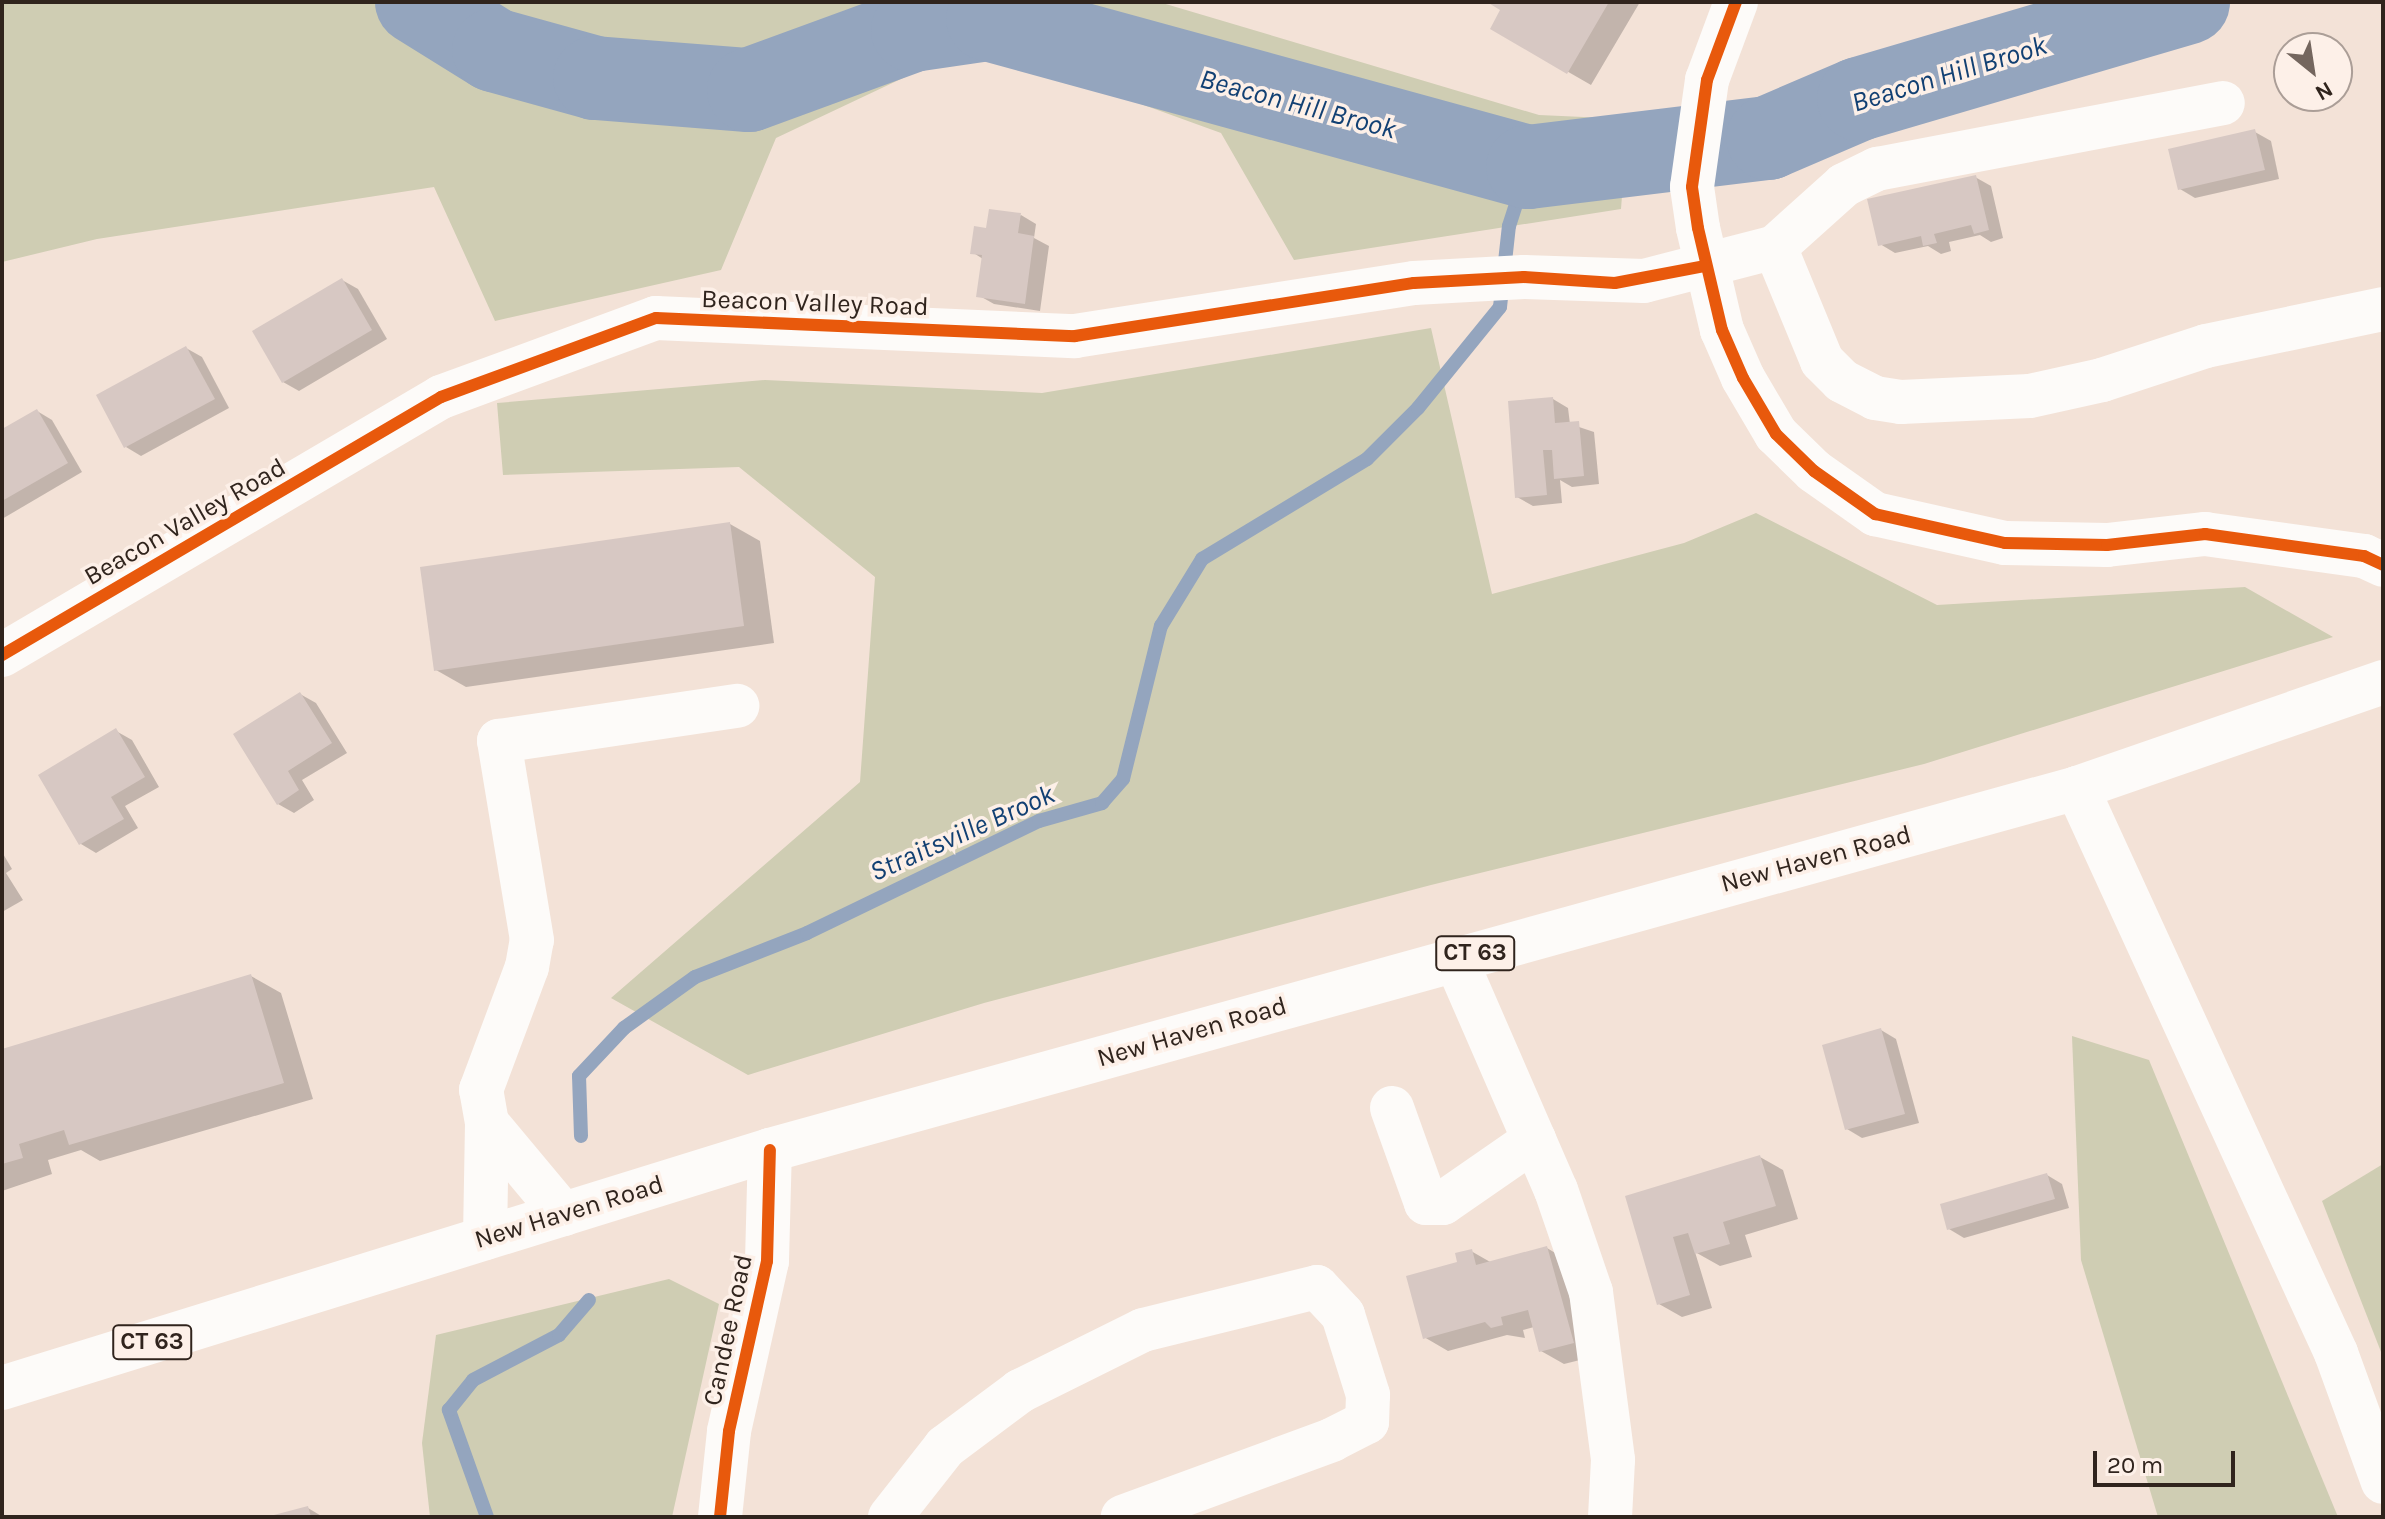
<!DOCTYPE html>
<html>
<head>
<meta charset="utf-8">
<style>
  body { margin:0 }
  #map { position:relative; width:2385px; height:1519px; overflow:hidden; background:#f3e2d7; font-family:Karla,sans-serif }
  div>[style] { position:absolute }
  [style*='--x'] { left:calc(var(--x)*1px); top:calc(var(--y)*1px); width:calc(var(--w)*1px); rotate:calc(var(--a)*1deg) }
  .green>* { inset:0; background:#cfcdb3 }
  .shadow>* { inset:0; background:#0003 }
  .stream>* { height:14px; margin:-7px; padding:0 7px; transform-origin:7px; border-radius:7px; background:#94a5be }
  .river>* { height:84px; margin:-42px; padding:0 42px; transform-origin:42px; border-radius:42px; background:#94a5be }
  .building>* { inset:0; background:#d7c8c3 }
  .minor>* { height:44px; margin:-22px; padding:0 22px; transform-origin:22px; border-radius:22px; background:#fdfbf9 }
  .major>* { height:44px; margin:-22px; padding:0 22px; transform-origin:22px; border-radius:22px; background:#fdfbf9 }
  .cycleway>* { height:12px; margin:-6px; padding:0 6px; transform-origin:6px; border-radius:6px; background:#e8590c }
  span { translate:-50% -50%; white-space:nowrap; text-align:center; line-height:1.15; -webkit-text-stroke:7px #fdf0e8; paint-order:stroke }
  .shield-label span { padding:2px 6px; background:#fdf0e8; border:2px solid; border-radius:6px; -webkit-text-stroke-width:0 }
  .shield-label { font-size:24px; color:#30241d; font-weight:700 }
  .street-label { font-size:26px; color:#30241d }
  .water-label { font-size:28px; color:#124073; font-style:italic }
  .frame { position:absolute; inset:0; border:4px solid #30241d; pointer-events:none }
  .north { position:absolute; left:2273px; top:32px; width:80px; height:80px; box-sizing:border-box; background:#fdf0e8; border:2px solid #ab9e97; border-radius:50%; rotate:150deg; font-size:22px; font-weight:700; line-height:32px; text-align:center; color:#30241d }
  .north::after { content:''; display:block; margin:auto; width:28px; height:36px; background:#74665e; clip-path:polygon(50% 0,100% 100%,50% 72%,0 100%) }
  .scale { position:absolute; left:2093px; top:1451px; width:142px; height:36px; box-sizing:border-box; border:4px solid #30241d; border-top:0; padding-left:10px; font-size:24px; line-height:28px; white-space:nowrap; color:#30241d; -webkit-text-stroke:6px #fdf0e8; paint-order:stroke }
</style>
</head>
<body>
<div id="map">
  <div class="green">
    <i style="clip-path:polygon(2px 2px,1159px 2px,1539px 115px,1628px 119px,1621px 209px,1294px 260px,1221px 133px,975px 44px,776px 138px,721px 270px,495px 321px,434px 187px,97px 239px,2px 262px)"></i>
    <i style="clip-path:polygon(1431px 328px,1492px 594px,1684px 543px,1756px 513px,1937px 605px,2245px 587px,2333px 637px,1924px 764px,1431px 885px,984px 1003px,748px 1075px,611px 998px,860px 782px,875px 577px,739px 467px,503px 475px,497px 403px,765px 380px,1042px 393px)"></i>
    <i style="clip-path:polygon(2072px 1036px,2149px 1060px,2338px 1517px,2158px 1517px,2081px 1260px)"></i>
    <i style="clip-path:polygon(2383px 1164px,2383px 1357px,2322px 1201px)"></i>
    <i style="clip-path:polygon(669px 1279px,719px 1304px,672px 1517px,430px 1517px,422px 1443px,436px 1335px)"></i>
  </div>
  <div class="shadow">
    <i style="clip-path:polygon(1491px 2px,1640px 2px,1591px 85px,1492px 28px,1503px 9px)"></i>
    <i style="clip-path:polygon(2255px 132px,2271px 141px,2279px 179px,2195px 198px,2180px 189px)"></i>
    <i style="clip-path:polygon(1975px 177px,1991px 186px,2003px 238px,1991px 242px,1980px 235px,1949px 242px,1951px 251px,1941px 254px,1928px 246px,1895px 253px,1880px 244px)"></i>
    <i style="clip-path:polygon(1021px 215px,1036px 224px,1034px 238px,1049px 246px,1040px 311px,994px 304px,978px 295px,983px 259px,972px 252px)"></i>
    <i style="clip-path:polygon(342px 280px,358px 289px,387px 339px,299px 391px,283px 382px)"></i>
    <i style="clip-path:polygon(186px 348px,202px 357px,229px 408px,141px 456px,126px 447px)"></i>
    <i style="clip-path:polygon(1553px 399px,1568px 408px,1570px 424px,1594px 432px,1599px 484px,1572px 487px,1560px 480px,1562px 503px,1533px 506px,1517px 497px)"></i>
    <i style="clip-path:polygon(37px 411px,52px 420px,82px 472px,2px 519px,2px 431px)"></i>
    <i style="clip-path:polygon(730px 524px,760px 541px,774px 643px,466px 687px,436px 670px)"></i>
    <i style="clip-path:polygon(300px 694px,316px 703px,347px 753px,302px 780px,314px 800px,294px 813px,278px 804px)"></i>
    <i style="clip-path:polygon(116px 731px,132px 740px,159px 787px,125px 806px,138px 828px,96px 853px,81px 844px)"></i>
    <i style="clip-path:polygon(2px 852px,12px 869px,6px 873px,23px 900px,2px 912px)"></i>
    <i style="clip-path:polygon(251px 976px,281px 993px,313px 1099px,100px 1161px,81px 1150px,48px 1160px,52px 1174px,2px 1191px,2px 1052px)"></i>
    <i style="clip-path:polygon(1881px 1030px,1896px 1039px,1919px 1123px,1862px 1138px,1847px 1129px)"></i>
    <i style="clip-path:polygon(1760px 1157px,1783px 1170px,1798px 1219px,1745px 1235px,1752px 1257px,1720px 1266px,1695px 1252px,1712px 1308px,1682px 1317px,1659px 1304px,1627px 1197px)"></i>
    <i style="clip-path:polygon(2047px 1175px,2062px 1184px,2069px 1208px,1964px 1238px,1949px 1229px)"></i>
    <i style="clip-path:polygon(1547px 1248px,1570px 1262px,1596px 1356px,1564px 1364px,1541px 1351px,1534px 1327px,1523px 1330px,1525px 1338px,1507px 1335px,1448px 1351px,1424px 1337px,1459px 1263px,1471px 1251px,1492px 1263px)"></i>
    <i style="clip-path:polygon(308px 1508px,323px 1517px,274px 1517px)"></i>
  </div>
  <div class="stream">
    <i style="--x:581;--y:1136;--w:60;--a:-91.9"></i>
    <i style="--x:579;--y:1076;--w:66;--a:-46.8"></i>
    <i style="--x:624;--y:1028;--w:87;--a:-35.7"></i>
    <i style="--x:695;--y:977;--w:120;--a:-21.4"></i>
    <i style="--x:807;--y:933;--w:258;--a:-25.8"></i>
    <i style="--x:1039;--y:821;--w:66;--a:-15.9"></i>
    <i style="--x:1102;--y:803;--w:32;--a:-49"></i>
    <i style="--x:1123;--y:779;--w:158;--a:-76.1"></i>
    <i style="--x:1161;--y:626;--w:79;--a:-58.5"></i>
    <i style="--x:1202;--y:559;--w:193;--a:-31.2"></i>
    <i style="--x:1367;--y:459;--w:72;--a:-45"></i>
    <i style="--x:1418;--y:408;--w:130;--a:-50.9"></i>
    <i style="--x:1500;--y:307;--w:81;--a:-83.7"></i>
    <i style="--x:1509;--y:226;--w:62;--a:-72.1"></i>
    <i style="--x:487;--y:1517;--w:114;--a:-109.6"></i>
    <i style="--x:449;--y:1410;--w:38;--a:-51"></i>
    <i style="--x:473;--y:1380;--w:97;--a:-27.6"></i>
    <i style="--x:559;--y:1335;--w:46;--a:-49.4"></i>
  </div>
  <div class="river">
    <i style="--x:417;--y:2;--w:91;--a:31.9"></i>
    <i style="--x:494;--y:50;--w:105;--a:15.5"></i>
    <i style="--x:595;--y:78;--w:154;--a:4.5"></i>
    <i style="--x:749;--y:90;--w:175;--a:-20.1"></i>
    <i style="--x:913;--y:30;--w:76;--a:-8.3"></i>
    <i style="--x:988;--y:19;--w:560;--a:15.33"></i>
    <i style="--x:1528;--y:167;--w:242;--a:-6.9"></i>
    <i style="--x:1768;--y:138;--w:99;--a:-23.2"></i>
    <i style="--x:1859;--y:99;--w:343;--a:-16.4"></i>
  </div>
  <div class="building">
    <i style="clip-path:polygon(1487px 2px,1609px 2px,1567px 74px,1490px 29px,1500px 10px)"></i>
    <i style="clip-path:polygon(2255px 129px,2265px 170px,2178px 190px,2168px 149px)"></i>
    <i style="clip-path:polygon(1976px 175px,1989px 230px,1974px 234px,1971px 225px,1934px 234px,1937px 243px,1923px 246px,1921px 236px,1878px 246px,1867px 199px)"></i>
    <i style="clip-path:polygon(989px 209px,1021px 213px,1018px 233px,1034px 236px,1025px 304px,976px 297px,982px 255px,970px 254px,974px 226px,986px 228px)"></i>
    <i style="clip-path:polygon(342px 278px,372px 330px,282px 383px,252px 331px)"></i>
    <i style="clip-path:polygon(186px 346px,215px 399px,124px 448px,96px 395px)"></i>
    <i style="clip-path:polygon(1553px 397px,1555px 423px,1579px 421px,1584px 476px,1554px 479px,1552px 450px,1543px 450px,1547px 495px,1515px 498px,1508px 401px)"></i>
    <i style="clip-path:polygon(37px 409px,68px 463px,2px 501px,2px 429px)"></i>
    <i style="clip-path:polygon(730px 522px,744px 626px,434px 671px,420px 567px)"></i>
    <i style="clip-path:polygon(300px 692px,332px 743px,288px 771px,299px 790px,277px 805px,233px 734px)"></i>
    <i style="clip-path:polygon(116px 728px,145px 777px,111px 797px,124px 819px,79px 845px,38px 775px)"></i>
    <i style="clip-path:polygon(251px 974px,284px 1083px,69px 1145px,64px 1130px,19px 1144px,23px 1158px,2px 1164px,2px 1049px)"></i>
    <i style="clip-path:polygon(1881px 1028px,1905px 1114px,1845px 1130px,1822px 1045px)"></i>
    <i style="clip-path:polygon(1760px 1155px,1776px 1206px,1723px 1222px,1730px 1244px,1695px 1254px,1688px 1233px,1673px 1237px,1690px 1295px,1657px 1305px,1625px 1196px)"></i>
    <i style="clip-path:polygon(2047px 1173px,2055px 1199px,1947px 1230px,1940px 1204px)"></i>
    <i style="clip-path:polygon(1547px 1246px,1574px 1343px,1539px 1352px,1528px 1310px,1501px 1317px,1503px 1325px,1491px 1328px,1485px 1322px,1423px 1339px,1406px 1276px,1457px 1262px,1455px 1253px,1472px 1249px,1476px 1265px)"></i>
    <i style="clip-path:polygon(308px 1506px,311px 1517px,270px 1517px,270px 1516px)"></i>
  </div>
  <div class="minor">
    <i style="--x:1736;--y:2;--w:83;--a:110.4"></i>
    <i style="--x:1707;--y:80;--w:108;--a:98"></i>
    <i style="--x:1692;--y:187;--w:41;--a:81.7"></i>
    <i style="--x:1698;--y:228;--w:105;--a:76.8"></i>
    <i style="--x:1722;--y:330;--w:52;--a:66.4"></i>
    <i style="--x:1743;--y:378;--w:65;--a:59.5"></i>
    <i style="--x:1776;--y:434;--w:53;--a:44.2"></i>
    <i style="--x:1814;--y:471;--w:75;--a:35.2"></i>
    <i style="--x:1875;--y:514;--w:133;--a:12.6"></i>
    <i style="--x:2005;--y:543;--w:102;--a:1.1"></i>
    <i style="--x:2107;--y:545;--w:99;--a:-6.4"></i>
    <i style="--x:2205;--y:534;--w:161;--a:7.9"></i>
    <i style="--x:2364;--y:556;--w:21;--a:25"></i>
    <i style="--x:1775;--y:247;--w:123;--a:67.6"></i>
    <i style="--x:1822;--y:361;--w:28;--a:45"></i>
    <i style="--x:1842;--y:381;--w:37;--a:27"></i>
    <i style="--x:1875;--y:398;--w:26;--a:9"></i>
    <i style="--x:1901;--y:402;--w:129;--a:-2.7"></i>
    <i style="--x:2030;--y:396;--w:74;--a:-12.5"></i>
    <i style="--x:2102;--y:380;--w:109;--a:-18.1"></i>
    <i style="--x:2206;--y:346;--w:181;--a:-11.8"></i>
    <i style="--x:2;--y:655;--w:509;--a:-30.44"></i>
    <i style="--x:441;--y:397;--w:229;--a:-20.2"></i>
    <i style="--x:656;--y:318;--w:419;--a:2.5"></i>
    <i style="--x:1075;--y:336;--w:343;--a:-8.9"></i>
    <i style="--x:1414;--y:283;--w:110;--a:-3.1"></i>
    <i style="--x:1524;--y:277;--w:120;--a:1.9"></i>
    <i style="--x:1644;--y:281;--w:135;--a:-14.5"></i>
    <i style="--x:1775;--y:247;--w:93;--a:-41.9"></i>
    <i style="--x:1844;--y:185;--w:37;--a:-26"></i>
    <i style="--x:1877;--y:169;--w:352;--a:-10.8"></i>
    <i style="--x:2077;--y:788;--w:622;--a:65.37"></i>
    <i style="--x:2336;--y:1353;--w:137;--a:70"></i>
    <i style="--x:1455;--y:958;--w:253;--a:66.5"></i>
    <i style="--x:1556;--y:1190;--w:108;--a:71.1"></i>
    <i style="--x:1591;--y:1292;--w:169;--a:82.5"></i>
    <i style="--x:1613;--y:1460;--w:57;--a:93"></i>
    <i style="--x:1392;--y:1108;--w:101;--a:70.3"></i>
    <i style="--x:1426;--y:1203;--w:17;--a:0"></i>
    <i style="--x:1443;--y:1203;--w:111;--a:-34.7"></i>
    <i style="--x:487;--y:1123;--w:119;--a:50.1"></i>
    <i style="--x:485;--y:1238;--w:115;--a:-89"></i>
    <i style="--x:487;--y:1123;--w:34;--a:-100"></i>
    <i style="--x:481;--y:1090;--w:131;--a:-69.5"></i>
    <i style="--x:527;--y:967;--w:27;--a:-80"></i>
    <i style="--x:532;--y:940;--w:202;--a:-99.4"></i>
    <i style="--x:499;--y:741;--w:241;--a:-8.4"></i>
    <i style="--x:720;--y:1517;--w:86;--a:-84"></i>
    <i style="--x:729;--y:1431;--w:174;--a:-77.4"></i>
    <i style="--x:767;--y:1261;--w:111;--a:-88.5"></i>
    <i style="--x:890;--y:1517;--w:89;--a:-51.8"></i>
    <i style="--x:945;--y:1447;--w:94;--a:-36.7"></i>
    <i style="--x:1020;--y:1391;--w:137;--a:-26.4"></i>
    <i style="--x:1143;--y:1330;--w:179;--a:-13.9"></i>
    <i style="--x:1317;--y:1287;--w:38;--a:47"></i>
    <i style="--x:1343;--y:1315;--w:84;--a:72.6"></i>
    <i style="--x:1368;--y:1395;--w:27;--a:92"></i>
    <i style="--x:1367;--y:1422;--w:39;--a:153"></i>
    <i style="--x:1332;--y:1440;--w:223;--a:159.8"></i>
  </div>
  <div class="major">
    <i style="--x:2;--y:1388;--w:804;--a:-17.22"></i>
    <i style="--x:770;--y:1150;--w:1356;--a:-15.48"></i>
    <i style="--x:2077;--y:788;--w:324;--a:-19.1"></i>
  </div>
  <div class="cycleway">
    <i style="--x:1736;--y:2;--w:83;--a:110.4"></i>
    <i style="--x:1707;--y:80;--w:108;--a:98"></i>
    <i style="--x:1692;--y:187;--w:41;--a:81.7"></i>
    <i style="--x:1698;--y:228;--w:105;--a:76.8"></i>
    <i style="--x:1722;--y:330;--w:52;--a:66.4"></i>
    <i style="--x:1743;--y:378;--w:65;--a:59.5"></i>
    <i style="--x:1776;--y:434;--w:53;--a:44.2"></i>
    <i style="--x:1814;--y:471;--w:75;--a:35.2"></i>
    <i style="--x:1875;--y:514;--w:133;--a:12.6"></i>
    <i style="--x:2005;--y:543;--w:102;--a:1.1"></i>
    <i style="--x:2107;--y:545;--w:99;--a:-6.4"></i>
    <i style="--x:2205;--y:534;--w:161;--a:7.9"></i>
    <i style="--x:2364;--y:556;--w:21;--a:25"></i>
    <i style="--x:2;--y:655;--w:509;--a:-30.44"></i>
    <i style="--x:441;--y:397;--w:229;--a:-20.2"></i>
    <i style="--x:656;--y:318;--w:419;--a:2.5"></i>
    <i style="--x:1075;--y:336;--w:343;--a:-8.9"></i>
    <i style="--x:1414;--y:283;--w:110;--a:-3.1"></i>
    <i style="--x:1524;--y:277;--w:91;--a:3.8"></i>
    <i style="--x:1615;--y:283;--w:92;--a:-10.7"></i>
    <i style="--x:720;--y:1517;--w:86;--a:-84"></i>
    <i style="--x:729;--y:1431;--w:174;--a:-77.4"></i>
    <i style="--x:767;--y:1261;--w:111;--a:-88.5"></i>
  </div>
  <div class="shield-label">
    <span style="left:1475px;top:953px">CT 63</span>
    <span style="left:152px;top:1342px">CT 63</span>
  </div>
  <div class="street-label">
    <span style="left:815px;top:303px;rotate:2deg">Beacon Valley Road</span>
    <span style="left:185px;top:522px;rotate:-30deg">Beacon Valley Road</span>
    <span style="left:1816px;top:859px;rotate:-15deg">New Haven Road</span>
    <span style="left:1192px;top:1032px;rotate:-16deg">New Haven Road</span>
    <span style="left:569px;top:1212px;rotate:-17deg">New Haven Road</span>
    <span style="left:728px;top:1330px;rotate:-78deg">Candee Road</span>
  </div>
  <div class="water-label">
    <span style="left:1949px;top:74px;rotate:-17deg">Beacon Hill Brook</span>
    <span style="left:1298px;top:104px;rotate:15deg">Beacon Hill Brook</span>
    <span style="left:962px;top:833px;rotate:-24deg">Straitsville Brook</span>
  </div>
  <div class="frame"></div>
  <div class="north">N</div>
  <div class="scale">20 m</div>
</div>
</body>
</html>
